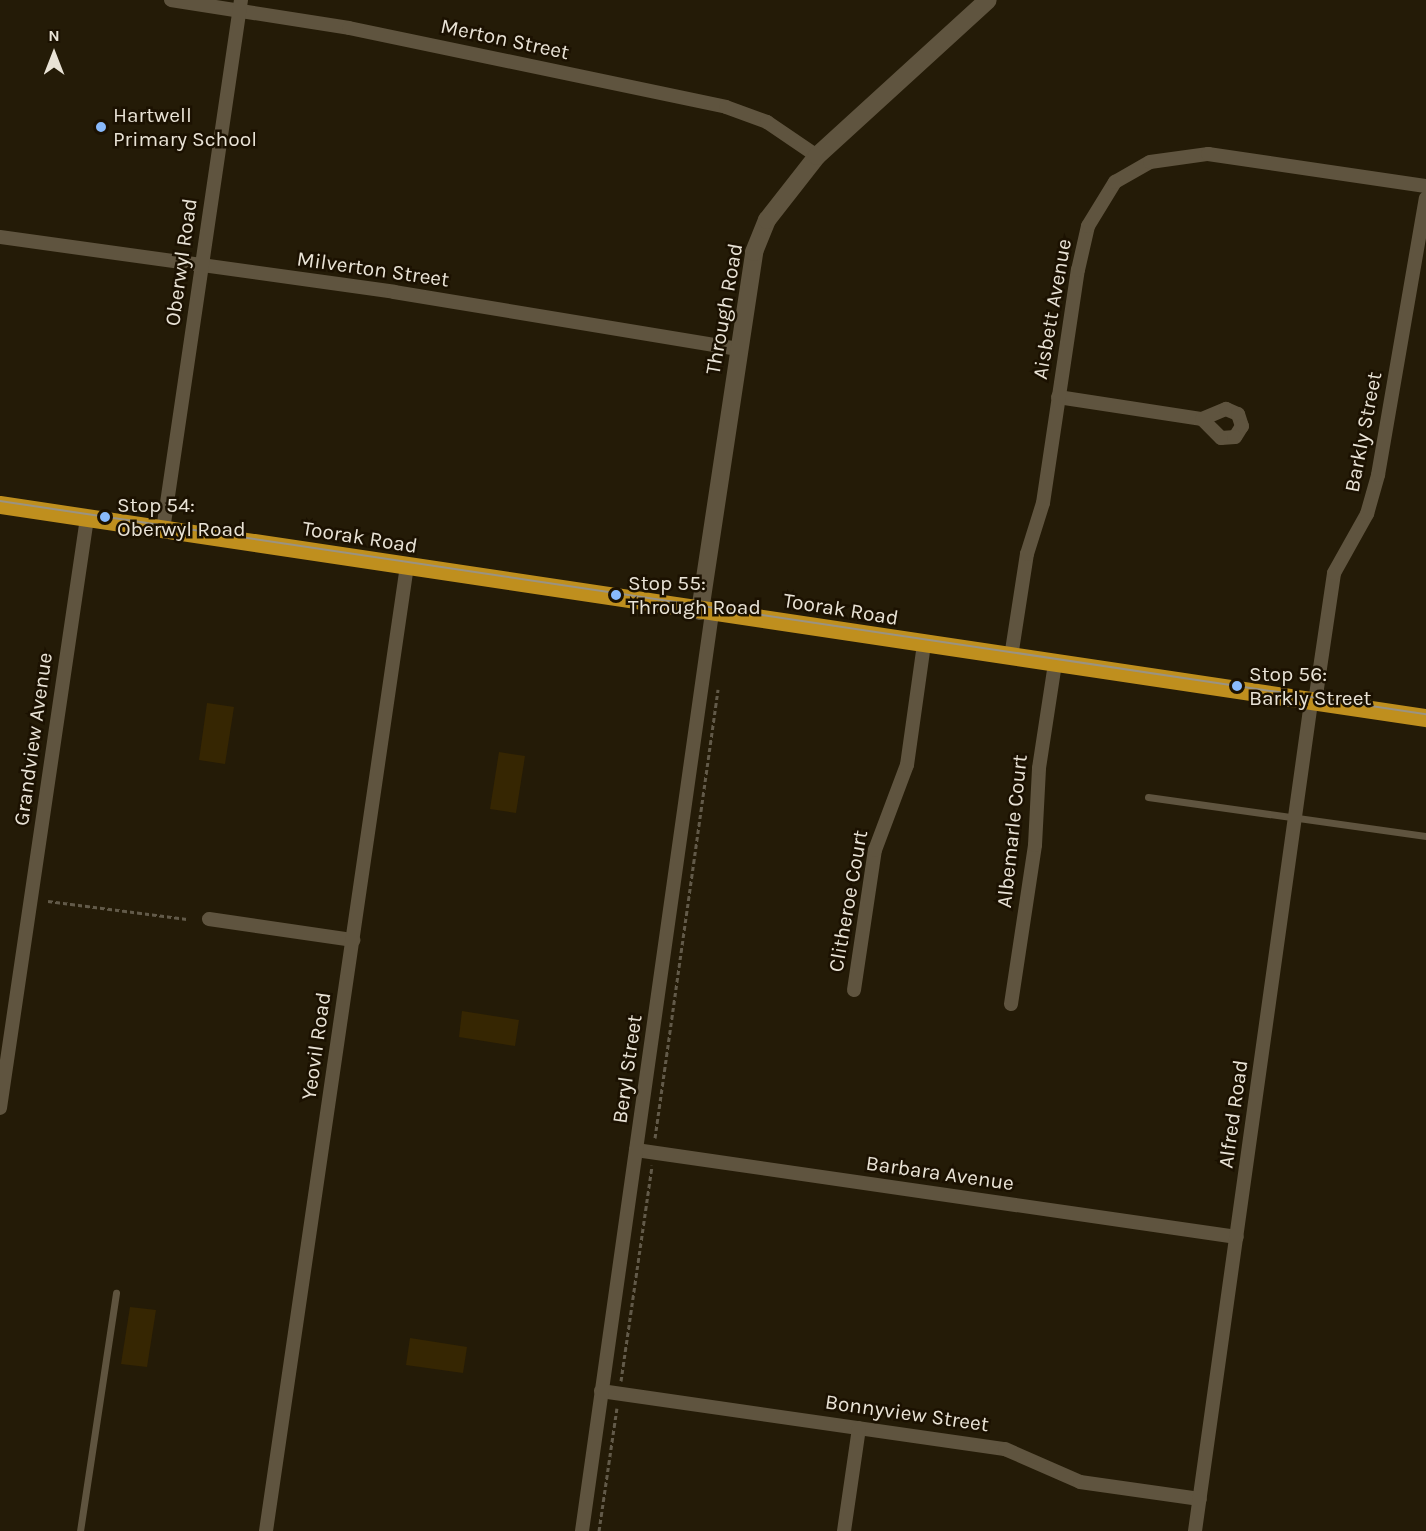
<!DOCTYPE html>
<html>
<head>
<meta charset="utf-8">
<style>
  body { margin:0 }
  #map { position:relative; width:1426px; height:1531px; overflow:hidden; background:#241b07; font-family:Karla,sans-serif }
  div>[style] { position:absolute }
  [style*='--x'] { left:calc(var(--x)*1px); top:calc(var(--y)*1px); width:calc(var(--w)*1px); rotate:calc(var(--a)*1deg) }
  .green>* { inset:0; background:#362602 }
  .path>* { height:3px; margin-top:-1.5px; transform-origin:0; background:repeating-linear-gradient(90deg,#625a49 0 4.5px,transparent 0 7.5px) }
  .lane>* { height:7px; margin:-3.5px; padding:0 3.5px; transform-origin:3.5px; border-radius:3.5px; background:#5f543f }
  .street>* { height:14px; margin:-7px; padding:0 7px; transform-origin:7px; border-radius:7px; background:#5f543f }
  .secondary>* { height:18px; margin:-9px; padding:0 9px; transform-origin:9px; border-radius:9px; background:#5f543f }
  .highway>* { height:18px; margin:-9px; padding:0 9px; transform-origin:9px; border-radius:9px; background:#bf8f1e }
  .tram>* { height:1.5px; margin:-0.75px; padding:0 0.75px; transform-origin:0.75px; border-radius:0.75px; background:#9a9383 }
  .dots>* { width:16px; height:16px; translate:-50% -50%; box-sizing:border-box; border:3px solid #1b1101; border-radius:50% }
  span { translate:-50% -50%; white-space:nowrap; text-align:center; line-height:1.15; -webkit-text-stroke:5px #1b1101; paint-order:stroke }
  .street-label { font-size:21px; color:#e9e3d6 }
  .poi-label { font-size:21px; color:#e9e3d6 }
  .left { translate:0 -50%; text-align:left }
  .north { position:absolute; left:24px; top:24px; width:60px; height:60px; -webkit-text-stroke:4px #1b1101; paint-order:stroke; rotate:0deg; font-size:16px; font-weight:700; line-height:24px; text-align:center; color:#e9e3d6 }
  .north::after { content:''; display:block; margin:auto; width:21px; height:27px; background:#e9e3d6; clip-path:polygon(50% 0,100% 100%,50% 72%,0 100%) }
</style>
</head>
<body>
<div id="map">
  <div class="green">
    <i style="clip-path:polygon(207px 703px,234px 707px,225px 764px,199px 760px)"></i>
    <i style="clip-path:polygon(499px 752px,525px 756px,516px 813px,490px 809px)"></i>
    <i style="clip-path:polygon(462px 1011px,519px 1020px,515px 1046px,459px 1037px)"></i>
    <i style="clip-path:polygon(130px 1307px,156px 1310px,147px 1367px,121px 1364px)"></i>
    <i style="clip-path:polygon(410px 1338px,467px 1347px,463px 1373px,406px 1365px)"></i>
  </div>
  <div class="path">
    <i style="--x:48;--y:901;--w:140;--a:7.4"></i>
    <i style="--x:655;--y:1138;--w:453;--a:-82"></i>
    <i style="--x:621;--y:1381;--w:218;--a:-81.8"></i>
    <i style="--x:599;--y:1531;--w:124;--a:-81.7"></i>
  </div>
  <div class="lane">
    <i style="--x:1148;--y:797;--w:281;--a:8"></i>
    <i style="--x:80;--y:1531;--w:241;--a:-81.4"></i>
  </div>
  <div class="street">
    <i style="--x:171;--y:0;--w:180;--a:8.9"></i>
    <i style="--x:349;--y:28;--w:385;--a:11.8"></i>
    <i style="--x:726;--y:107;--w:44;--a:20.1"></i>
    <i style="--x:767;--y:122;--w:60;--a:34.2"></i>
    <i style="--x:0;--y:237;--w:398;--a:7.9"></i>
    <i style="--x:394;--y:292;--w:349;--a:9.4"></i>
    <i style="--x:1058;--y:397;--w:146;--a:8.7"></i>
    <i style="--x:1202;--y:419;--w:26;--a:-23"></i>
    <i style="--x:1226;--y:409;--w:13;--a:23"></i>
    <i style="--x:1238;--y:414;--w:13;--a:72"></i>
    <i style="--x:1242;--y:426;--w:13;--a:122"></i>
    <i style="--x:1235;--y:437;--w:14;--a:176"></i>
    <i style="--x:1221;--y:438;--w:27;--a:-135"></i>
    <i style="--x:163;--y:530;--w:536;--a:-81.63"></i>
    <i style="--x:1011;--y:657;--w:104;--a:-81.2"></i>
    <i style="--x:1027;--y:554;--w:53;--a:-72.6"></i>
    <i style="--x:1043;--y:503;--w:236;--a:-81.5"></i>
    <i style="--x:1078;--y:270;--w:45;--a:-77.2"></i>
    <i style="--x:1088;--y:226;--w:52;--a:-58.5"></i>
    <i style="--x:1115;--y:182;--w:40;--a:-29.7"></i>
    <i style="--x:1150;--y:162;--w:59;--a:-7.9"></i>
    <i style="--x:1208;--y:154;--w:220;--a:8.4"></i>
    <i style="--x:1315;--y:702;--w:130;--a:-81.6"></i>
    <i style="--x:1334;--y:573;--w:68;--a:-60.8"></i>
    <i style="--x:1367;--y:514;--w:41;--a:-74.2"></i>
    <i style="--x:1378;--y:475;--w:281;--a:-80.2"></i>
    <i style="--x:209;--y:919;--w:146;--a:8.3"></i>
    <i style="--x:854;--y:990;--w:142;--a:-81.5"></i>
    <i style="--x:875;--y:850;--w:91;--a:-69.4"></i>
    <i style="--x:907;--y:765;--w:122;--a:-82"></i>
    <i style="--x:1011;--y:1004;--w:161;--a:-81.4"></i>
    <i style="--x:1035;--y:845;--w:77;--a:-87"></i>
    <i style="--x:1039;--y:768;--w:105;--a:-81.3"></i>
    <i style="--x:0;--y:1108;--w:596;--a:-81.61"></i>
    <i style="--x:636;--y:1150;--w:607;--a:8.24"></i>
    <i style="--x:601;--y:1391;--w:408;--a:8.2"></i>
    <i style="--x:1005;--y:1449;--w:82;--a:23.7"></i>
    <i style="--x:1080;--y:1482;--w:121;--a:8.1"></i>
    <i style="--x:266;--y:1531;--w:975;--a:-81.69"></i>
    <i style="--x:582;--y:1531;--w:927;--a:-81.94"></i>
    <i style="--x:844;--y:1531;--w:104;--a:-81.7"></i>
    <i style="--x:1195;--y:1531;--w:837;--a:-82.03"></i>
  </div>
  <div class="secondary">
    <i style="--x:700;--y:611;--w:363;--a:-81.4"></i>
    <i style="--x:754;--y:252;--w:35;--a:-68"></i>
    <i style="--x:767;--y:220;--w:81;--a:-52"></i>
    <i style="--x:817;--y:156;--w:231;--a:-42.4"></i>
  </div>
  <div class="highway">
    <i style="--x:0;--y:505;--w:1442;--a:8.5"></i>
  </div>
  <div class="tram">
    <i style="--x:0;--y:501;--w:1442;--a:8.5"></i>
  </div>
  <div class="dots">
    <i style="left:101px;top:127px;background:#89bafc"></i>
    <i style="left:105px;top:517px;background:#89bafc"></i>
    <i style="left:616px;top:595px;background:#89bafc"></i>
    <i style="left:1237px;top:686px;background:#89bafc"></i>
  </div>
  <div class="street-label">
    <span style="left:505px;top:39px;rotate:12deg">Merton Street</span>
    <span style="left:181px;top:262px;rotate:-82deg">Oberwyl Road</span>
    <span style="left:373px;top:269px;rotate:8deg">Milverton Street</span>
    <span style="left:724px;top:309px;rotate:-80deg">Through Road</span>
    <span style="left:1052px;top:309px;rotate:-80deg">Aisbett Avenue</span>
    <span style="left:1363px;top:432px;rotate:-79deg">Barkly Street</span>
    <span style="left:360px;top:537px;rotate:9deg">Toorak Road</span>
    <span style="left:841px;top:609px;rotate:9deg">Toorak Road</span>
    <span style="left:33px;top:739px;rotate:-82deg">Grandview Avenue</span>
    <span style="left:1012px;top:831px;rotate:-84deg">Albemarle Court</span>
    <span style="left:848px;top:901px;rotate:-80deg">Clitheroe Court</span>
    <span style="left:316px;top:1046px;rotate:-82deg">Yeovil Road</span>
    <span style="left:627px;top:1069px;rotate:-82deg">Beryl Street</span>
    <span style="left:1233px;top:1114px;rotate:-82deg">Alfred Road</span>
    <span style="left:940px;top:1173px;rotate:8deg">Barbara Avenue</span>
    <span style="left:907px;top:1413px;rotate:8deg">Bonnyview Street</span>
  </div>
  <div class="poi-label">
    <span class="left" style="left:113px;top:127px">Hartwell<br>Primary School</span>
    <span class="left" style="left:117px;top:517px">Stop 54:<br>Oberwyl Road</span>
    <span class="left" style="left:628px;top:595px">Stop 55:<br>Through Road</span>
    <span class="left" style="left:1249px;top:686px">Stop 56:<br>Barkly Street</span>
  </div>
  <div class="north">N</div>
</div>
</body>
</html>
